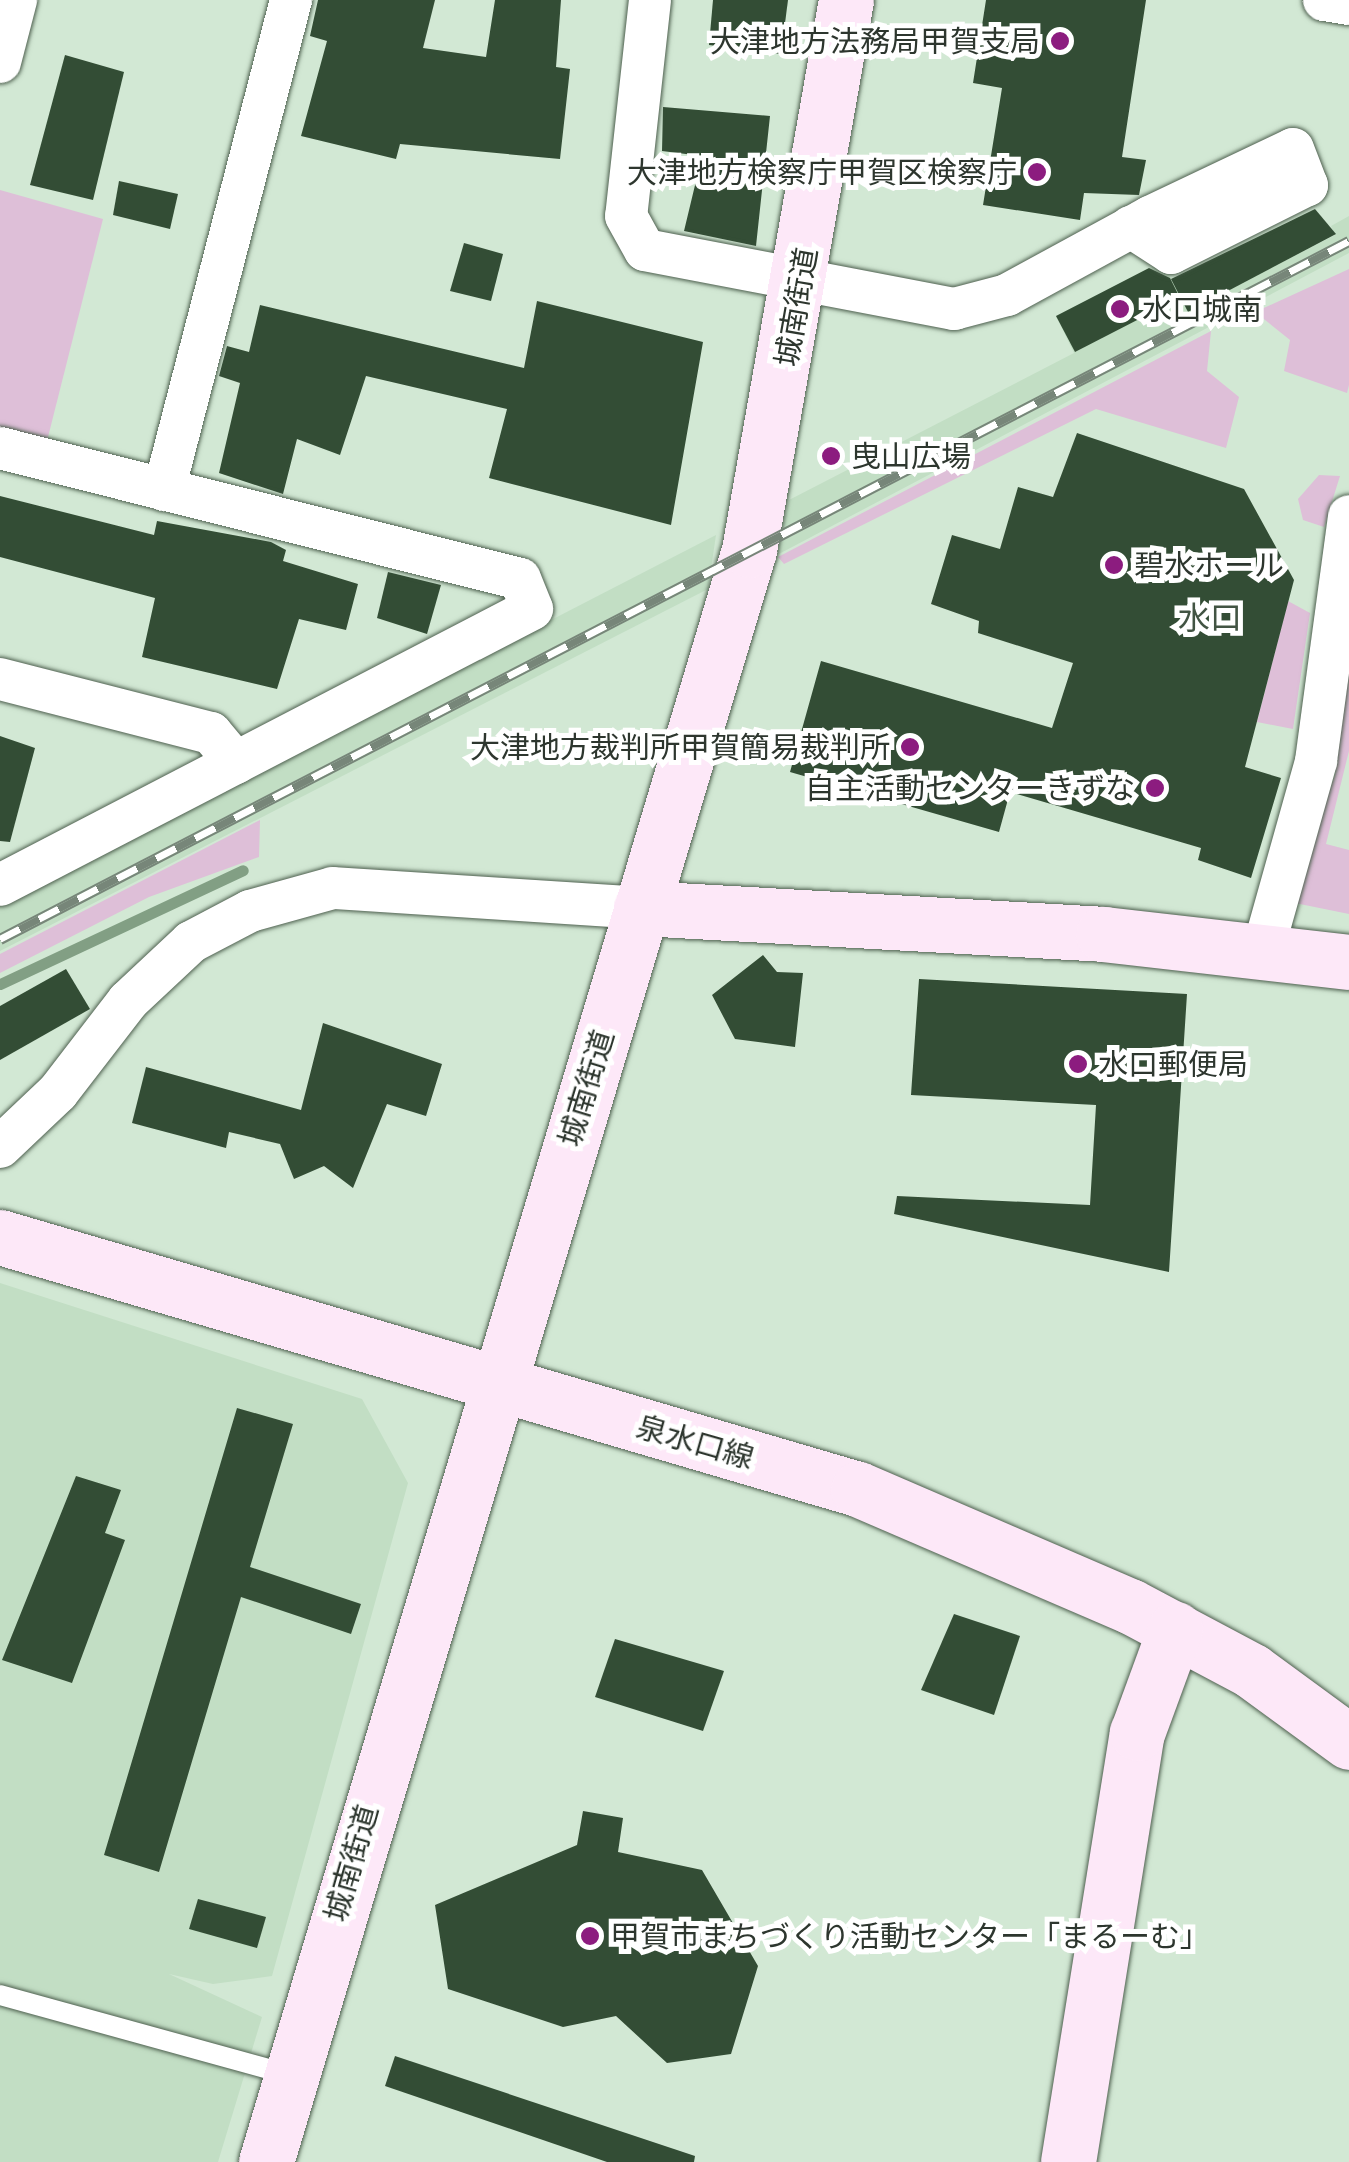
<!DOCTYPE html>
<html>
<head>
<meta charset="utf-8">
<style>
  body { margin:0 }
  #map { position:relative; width:1349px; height:2162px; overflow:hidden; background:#d2e8d4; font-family:"Noto Sans","Noto Sans JP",sans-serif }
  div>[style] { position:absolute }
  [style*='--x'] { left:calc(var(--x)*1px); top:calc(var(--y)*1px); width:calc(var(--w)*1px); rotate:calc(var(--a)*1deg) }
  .built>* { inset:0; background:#c2dec4 }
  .green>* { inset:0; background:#debfd8 }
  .stream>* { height:11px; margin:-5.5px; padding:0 5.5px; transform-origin:5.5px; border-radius:5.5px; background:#829f84 }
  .building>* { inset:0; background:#334d35 }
  .roads { filter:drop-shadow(0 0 2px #4e604f) drop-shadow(0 0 2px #4e604f) }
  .lane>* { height:20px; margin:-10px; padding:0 10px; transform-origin:10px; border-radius:10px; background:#fff }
  .street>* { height:42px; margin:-21px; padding:0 21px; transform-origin:21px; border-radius:21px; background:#fff }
  .secondary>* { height:55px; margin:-27.5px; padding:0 27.5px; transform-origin:27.5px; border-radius:27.5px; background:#fde8f8 }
  .rail>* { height:11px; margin-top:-5.5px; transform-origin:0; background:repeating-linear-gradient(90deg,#fff 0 22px,#778679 0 44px); box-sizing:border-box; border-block:2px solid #778679 }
  .dots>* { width:28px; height:28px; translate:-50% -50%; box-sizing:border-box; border:5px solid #fff; border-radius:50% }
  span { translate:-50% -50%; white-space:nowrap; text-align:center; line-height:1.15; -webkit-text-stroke:10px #fff; paint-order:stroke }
  .poi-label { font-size:30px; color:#2d362e }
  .right { translate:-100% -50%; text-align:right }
  .left { translate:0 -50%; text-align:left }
  .street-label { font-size:30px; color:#2d362e }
  .neighbourhood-label { font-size:32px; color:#425443 }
</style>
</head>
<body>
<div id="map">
  <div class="built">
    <i style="clip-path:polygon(1349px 216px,1349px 253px,777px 555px,789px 500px,1074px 353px,1056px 316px,1162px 262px,1188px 311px,1335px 235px,1331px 226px)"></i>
    <i style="clip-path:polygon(716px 535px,708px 589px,0 951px,0 904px)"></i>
    <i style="clip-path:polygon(0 1283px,362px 1399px,408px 1483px,272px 1976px,213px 1984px,169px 1974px,262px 2017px,218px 2162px,0 2162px)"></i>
  </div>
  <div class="green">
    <i style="clip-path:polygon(0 190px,103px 219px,46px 445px,0 433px)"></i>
    <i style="clip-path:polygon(1349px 269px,1349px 385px,1347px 393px,1284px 371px,1290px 340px,1255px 312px)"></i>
    <i style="clip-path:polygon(1211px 331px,1207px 371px,1239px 397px,1226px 448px,1096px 409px,784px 564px,778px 557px)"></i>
    <i style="clip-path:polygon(1319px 475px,1340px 476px,1324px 527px,1303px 520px,1298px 499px)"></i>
    <i style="clip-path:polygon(1288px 601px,1310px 613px,1293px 729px,1257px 722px)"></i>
    <i style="clip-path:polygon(1349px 657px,1349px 751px,1326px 844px,1349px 850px,1349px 914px,1290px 902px,1335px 775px)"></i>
    <i style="clip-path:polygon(260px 820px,259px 857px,149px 897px,0 973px,0 954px)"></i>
  </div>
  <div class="stream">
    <i style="--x:0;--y:984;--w:268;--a:-25.1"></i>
  </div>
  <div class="building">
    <i style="clip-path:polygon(318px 0,435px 0,423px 48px,486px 57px,495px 0,561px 0,556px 67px,570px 69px,560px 159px,400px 144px,396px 159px,301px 136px,327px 41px,310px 36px)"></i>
    <i style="clip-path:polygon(713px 0,788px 0,781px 54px,709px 45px)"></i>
    <i style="clip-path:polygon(986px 0,1146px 0,1122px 157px,1146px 160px,1139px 195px,1084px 193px,1080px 220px,983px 205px,1002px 88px,973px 83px)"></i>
    <i style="clip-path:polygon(65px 55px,124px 72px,93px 200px,30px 185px)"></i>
    <i style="clip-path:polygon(663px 107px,770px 116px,756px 246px,684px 231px,702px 156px,662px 151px)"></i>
    <i style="clip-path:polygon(119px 181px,178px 194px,170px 229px,113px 215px)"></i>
    <i style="clip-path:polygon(1315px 209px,1336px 234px,1188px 312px,1171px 279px)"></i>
    <i style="clip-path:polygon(464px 243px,503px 254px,491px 301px,450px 291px)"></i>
    <i style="clip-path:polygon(1149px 268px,1170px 278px,1180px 298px,1075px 352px,1056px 316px)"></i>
    <i style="clip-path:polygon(537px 301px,703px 342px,671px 525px,489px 478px,507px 409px,366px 376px,340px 455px,297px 439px,283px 494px,219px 473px,240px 383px,219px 376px,227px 346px,249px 352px,260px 305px,524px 368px)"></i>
    <i style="clip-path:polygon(1077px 433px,1244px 489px,1294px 580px,1245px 767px,1281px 778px,1251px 878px,1198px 860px,1201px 848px,1010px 792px,999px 832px,790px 772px,821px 661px,1052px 728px,1073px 663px,978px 633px,979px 621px,931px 604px,952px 535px,1000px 549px,1018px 487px,1053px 497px)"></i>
    <i style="clip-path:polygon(0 496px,154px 535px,157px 521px,271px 542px,286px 550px,283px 561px,358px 584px,346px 630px,299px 619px,277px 689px,142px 657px,155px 598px,0 557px)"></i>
    <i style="clip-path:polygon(388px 572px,441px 585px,427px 634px,377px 618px)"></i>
    <i style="clip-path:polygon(0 736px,35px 748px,10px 842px,0 841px)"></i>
    <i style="clip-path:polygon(763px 955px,777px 972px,803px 973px,795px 1047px,735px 1039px,712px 995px)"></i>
    <i style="clip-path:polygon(66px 969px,90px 1009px,0 1060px,0 1006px)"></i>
    <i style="clip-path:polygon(919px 979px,1187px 994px,1169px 1272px,894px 1214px,897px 1196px,1090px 1205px,1096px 1105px,911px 1095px)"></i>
    <i style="clip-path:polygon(323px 1023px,442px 1064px,426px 1116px,387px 1104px,353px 1188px,324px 1166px,294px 1179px,280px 1144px,229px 1132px,226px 1148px,132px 1123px,146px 1067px,301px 1110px)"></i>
    <i style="clip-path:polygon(237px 1408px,293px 1424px,250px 1567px,361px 1604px,351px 1634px,241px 1597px,159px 1872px,104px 1855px)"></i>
    <i style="clip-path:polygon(76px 1476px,121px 1490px,105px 1533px,125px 1540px,72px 1683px,2px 1660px)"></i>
    <i style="clip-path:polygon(954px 1614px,1020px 1636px,994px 1715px,921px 1690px)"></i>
    <i style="clip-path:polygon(615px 1639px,724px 1671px,703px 1731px,595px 1697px)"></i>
    <i style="clip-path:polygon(583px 1811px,623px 1818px,618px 1852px,702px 1870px,758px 1966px,731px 2054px,667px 2063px,616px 2016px,563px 2027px,448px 1989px,435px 1905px,577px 1845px)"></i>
    <i style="clip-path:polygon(198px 1899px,266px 1917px,257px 1948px,189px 1929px)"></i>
    <i style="clip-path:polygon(395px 2056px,695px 2156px,694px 2162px,607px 2162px,385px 2086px)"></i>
  </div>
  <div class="roads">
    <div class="lane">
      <i style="--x:0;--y:1995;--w:302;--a:15.4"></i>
    </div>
    <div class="street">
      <i style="--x:650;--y:0;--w:217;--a:96.3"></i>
      <i style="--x:626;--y:216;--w:39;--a:61"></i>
      <i style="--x:645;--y:250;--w:315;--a:10.8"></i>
      <i style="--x:954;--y:309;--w:55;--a:-14.8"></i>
      <i style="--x:1007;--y:295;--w:163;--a:-28.6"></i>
      <i style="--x:1150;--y:217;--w:158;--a:-25.4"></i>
      <i style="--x:1293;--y:149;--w:39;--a:69"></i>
      <i style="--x:1307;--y:185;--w:152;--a:153.4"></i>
      <i style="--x:1171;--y:253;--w:48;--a:-147"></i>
      <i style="--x:1324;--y:0;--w:25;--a:9"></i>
      <i style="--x:0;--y:62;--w:64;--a:-75.5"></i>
      <i style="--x:0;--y:448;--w:536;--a:14.14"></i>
      <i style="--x:520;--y:579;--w:32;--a:68"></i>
      <i style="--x:532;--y:609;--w:599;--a:152.58"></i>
      <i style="--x:164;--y:490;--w:506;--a:-75.47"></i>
      <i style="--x:0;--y:679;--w:218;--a:14.4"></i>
      <i style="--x:211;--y:733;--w:39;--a:50"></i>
      <i style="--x:1263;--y:950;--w:196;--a:-74.3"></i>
      <i style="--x:1316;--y:761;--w:247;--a:-82.3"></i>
      <i style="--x:0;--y:1147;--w:80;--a:-43.5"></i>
      <i style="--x:58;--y:1092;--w:115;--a:-52.4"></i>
      <i style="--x:128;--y:1001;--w:86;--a:-43.1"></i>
      <i style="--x:191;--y:942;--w:67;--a:-27.7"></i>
      <i style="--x:250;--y:911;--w:86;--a:-15.5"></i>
      <i style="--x:333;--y:888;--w:309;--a:3.7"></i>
    </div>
    <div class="secondary">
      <i style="--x:641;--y:908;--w:463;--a:3.2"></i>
      <i style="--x:1103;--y:934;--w:248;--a:6.5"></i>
      <i style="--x:0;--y:1237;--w:894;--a:16.37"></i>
      <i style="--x:858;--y:1489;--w:296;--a:23.3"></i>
      <i style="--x:1130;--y:1606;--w:138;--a:28"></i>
      <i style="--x:1252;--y:1671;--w:120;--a:36.2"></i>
      <i style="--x:266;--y:2162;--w:1683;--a:-73.32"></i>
      <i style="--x:749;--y:550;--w:558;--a:-80"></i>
      <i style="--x:1068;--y:2162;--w:435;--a:-80.9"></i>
      <i style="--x:1137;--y:1733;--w:111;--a:-69.9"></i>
    </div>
  </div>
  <div class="rail">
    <i style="--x:0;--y:939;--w:1519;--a:-27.36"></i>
  </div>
  <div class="dots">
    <i style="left:1060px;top:41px;background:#8c1c7f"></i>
    <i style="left:1037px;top:172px;background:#8c1c7f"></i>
    <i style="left:1120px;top:309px;background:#8c1c7f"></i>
    <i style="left:831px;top:456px;background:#8c1c7f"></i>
    <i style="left:1114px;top:565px;background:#8c1c7f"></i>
    <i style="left:910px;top:747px;background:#8c1c7f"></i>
    <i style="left:1155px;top:788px;background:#8c1c7f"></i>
    <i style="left:1078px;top:1064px;background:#8c1c7f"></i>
    <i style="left:590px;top:1936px;background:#8c1c7f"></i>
  </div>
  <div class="poi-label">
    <span class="right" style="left:1040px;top:41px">大津地方法務局甲賀支局</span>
    <span class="right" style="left:1017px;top:172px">大津地方検察庁甲賀区検察庁</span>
    <span class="left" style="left:1142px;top:309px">水口城南</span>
    <span class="left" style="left:851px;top:456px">曳山広場</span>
    <span class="left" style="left:1134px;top:565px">碧水ホール</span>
    <span class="right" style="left:890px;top:747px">大津地方裁判所甲賀簡易裁判所</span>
    <span class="right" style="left:1135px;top:788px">自主活動センターきずな</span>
    <span class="left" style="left:1098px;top:1064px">水口郵便局</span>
    <span class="left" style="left:610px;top:1936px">甲賀市まちづくり活動センター「まるーむ」</span>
  </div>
  <div class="street-label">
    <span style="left:796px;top:307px;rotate:-80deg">城南街道</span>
    <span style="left:586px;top:1088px;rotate:-73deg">城南街道</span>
    <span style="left:695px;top:1442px;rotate:16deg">泉水口線</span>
    <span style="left:351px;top:1863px;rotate:-74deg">城南街道</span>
  </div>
  <div class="neighbourhood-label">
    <span style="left:1210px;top:617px">水口</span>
  </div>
</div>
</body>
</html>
